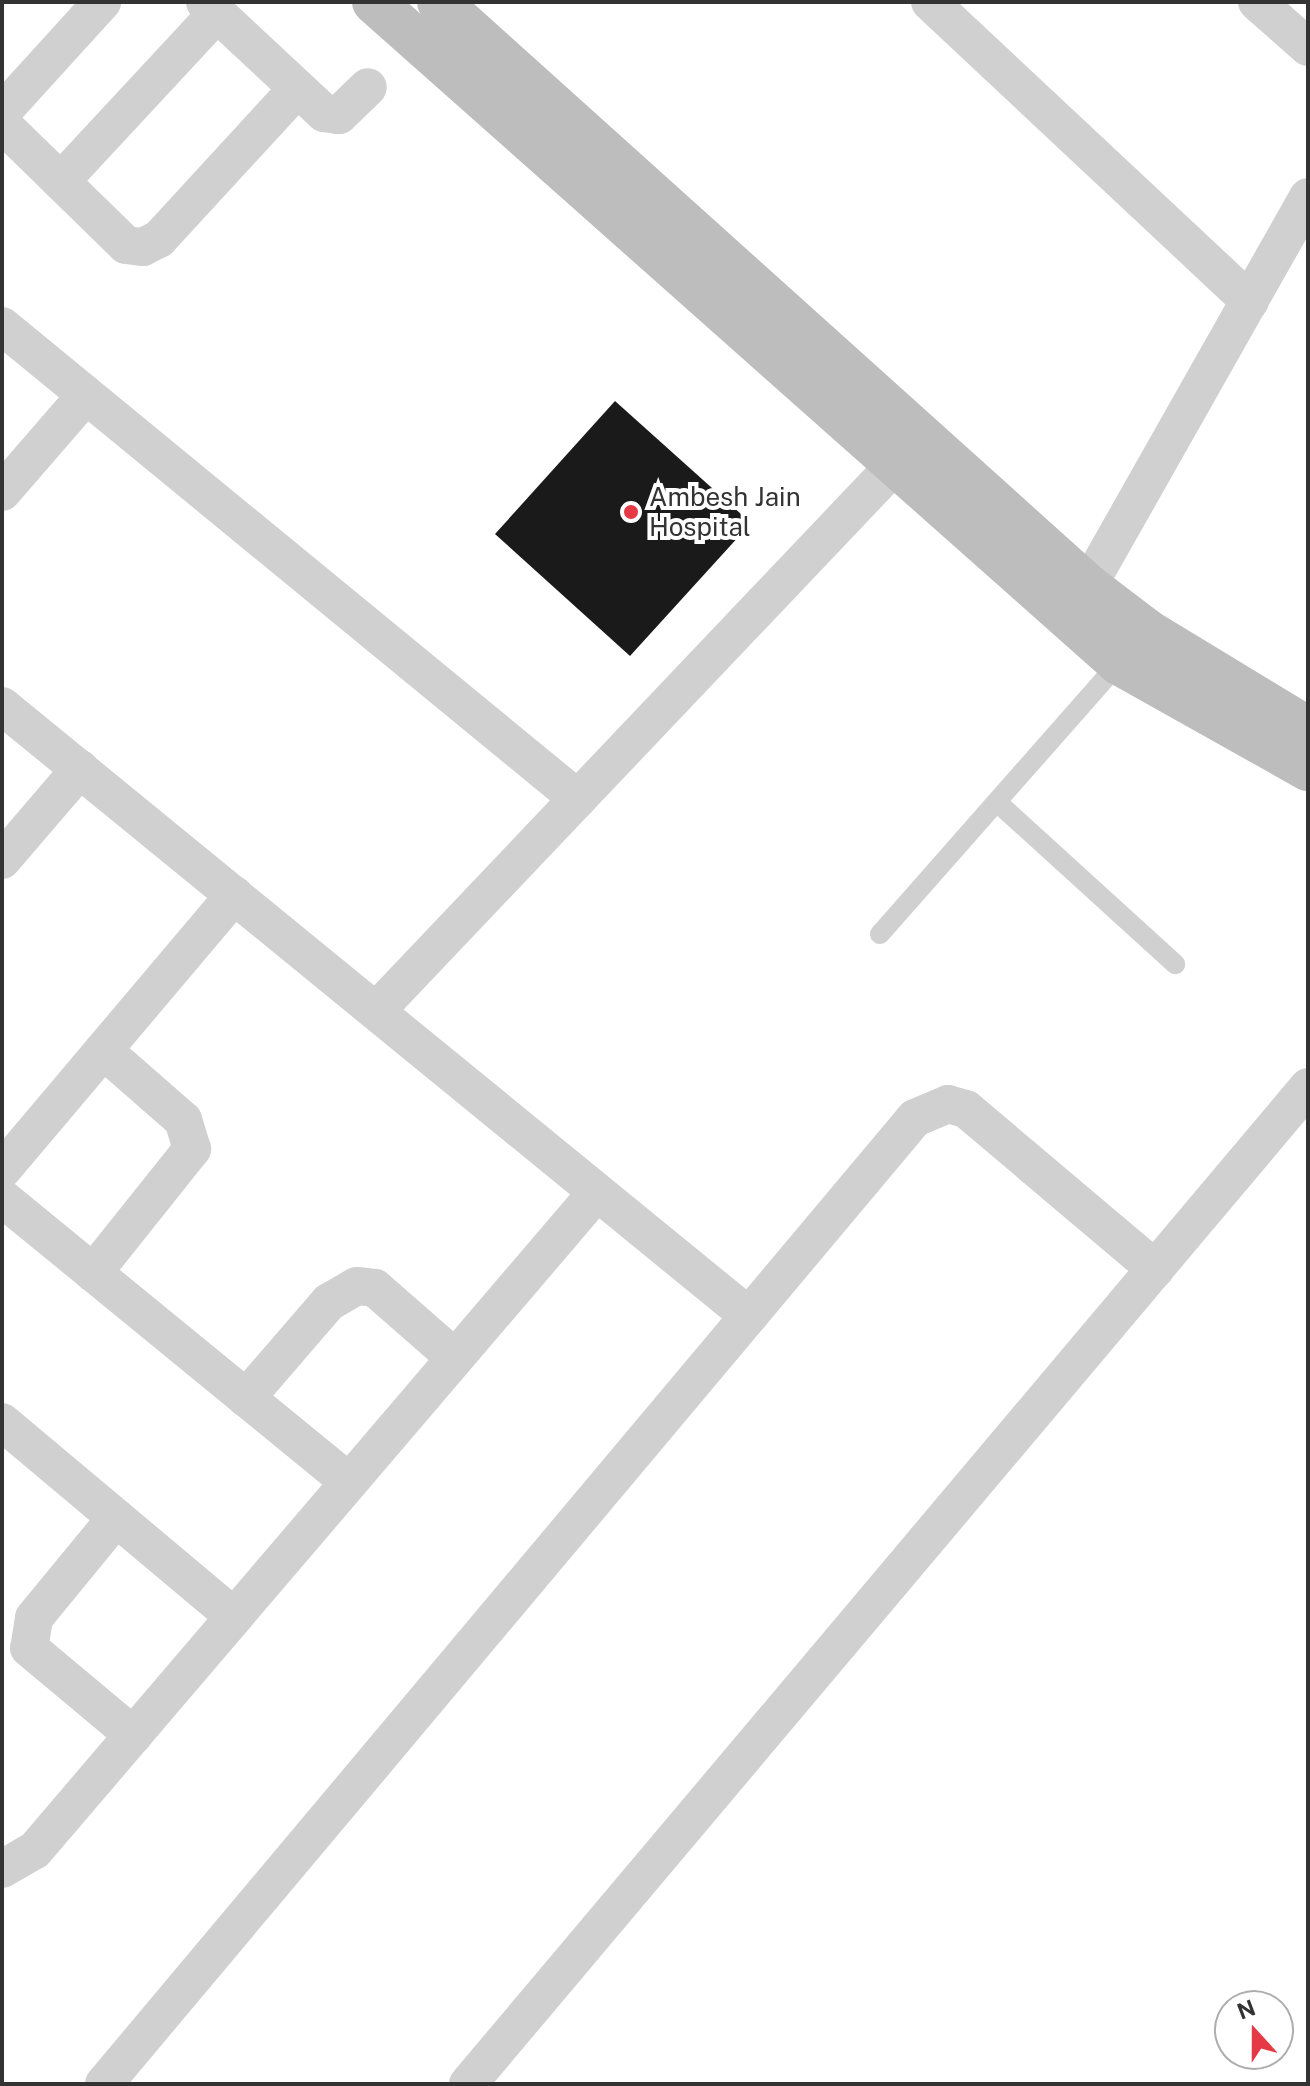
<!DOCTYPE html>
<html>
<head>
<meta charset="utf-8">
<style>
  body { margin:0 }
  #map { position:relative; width:1310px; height:2086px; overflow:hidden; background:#fff; font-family:"Public Sans",sans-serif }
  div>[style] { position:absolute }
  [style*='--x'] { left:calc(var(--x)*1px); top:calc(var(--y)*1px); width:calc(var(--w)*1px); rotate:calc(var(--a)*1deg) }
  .building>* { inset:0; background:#1a1a1a }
  .service>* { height:20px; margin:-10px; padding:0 10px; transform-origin:10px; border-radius:10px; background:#d0d0d0 }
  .minor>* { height:38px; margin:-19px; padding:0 19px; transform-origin:19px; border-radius:19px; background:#d0d0d0 }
  .secondary>* { height:44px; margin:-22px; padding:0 22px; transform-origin:22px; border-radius:22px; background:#bdbdbd }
  .dots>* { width:22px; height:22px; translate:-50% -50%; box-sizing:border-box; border:4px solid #fff; border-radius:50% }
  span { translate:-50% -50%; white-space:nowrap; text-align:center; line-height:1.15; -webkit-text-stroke:8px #fff; paint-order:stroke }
  .poi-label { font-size:26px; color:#333 }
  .left { translate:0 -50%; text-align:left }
  .frame { position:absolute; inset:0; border:4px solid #333; pointer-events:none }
  .north { position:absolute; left:1214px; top:1990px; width:80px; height:80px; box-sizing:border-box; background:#fff; border:2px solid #adadad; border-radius:50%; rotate:339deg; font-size:22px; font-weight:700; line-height:32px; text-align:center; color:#333 }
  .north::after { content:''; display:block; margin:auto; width:28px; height:36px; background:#e63946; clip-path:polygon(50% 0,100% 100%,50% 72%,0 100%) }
</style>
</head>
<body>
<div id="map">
  <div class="building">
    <i style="clip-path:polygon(615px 401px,751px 523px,630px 656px,495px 534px)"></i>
  </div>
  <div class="service">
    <i style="--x:997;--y:802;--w:241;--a:42.3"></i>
    <i style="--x:880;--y:934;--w:361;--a:-48.6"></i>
  </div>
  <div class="minor">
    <i style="--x:205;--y:2;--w:163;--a:43"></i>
    <i style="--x:324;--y:113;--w:15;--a:8"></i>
    <i style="--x:339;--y:115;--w:40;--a:-44"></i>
    <i style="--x:930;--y:2;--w:438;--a:43.1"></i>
    <i style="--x:1257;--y:2;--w:68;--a:41.4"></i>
    <i style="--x:2;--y:112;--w:149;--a:-47.7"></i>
    <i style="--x:2;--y:124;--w:173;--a:44.3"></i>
    <i style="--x:126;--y:245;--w:17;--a:7"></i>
    <i style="--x:143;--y:247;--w:18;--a:-27"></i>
    <i style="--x:159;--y:239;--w:201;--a:-47.4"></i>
    <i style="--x:61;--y:181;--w:229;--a:-47.1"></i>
    <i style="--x:2;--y:326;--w:745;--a:39.39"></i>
    <i style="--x:2;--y:492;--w:128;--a:-49.1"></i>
    <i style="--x:1088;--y:586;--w:447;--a:-60.5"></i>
    <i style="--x:2;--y:706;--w:964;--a:39.24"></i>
    <i style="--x:2;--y:860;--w:120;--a:-49.4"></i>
    <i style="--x:376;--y:1011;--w:749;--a:-46.46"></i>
    <i style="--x:2;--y:1170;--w:360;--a:-49.8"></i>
    <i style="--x:2;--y:1198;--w:448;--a:39.3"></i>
    <i style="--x:93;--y:1273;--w:159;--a:-51.4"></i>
    <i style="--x:192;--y:1149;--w:30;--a:-107"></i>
    <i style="--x:183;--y:1120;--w:106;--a:-138.8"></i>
    <i style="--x:246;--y:1398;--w:127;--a:-49.2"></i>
    <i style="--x:329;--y:1302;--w:32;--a:-30"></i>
    <i style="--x:357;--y:1286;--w:18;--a:6"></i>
    <i style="--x:375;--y:1288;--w:106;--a:41.2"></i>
    <i style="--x:2;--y:1422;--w:303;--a:40"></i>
    <i style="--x:116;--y:1518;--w:129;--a:129.4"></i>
    <i style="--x:34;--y:1618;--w:30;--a:99"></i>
    <i style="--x:29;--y:1648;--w:136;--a:39.9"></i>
    <i style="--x:2;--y:1869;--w:38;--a:-30"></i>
    <i style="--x:35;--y:1850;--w:865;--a:-49.5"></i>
    <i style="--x:104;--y:2084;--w:1261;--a:-49.99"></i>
    <i style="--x:915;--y:1118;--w:36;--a:-23"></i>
    <i style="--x:948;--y:1104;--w:19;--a:16"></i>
    <i style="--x:966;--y:1109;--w:248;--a:40.2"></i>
    <i style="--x:468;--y:2084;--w:1304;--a:-49.88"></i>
  </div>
  <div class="secondary">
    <i style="--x:374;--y:2;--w:996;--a:41.58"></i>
    <i style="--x:1119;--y:663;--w:217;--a:29.3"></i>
    <i style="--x:439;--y:2;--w:873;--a:41.98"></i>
    <i style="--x:1088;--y:586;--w:74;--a:37.3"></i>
    <i style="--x:1147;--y:631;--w:188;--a:31.3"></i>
  </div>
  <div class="dots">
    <i style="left:631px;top:512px;background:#e63946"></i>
  </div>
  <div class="poi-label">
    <span class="left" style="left:649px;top:512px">Ambesh Jain<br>Hospital</span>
  </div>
  <div class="frame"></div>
  <div class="north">N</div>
</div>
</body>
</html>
